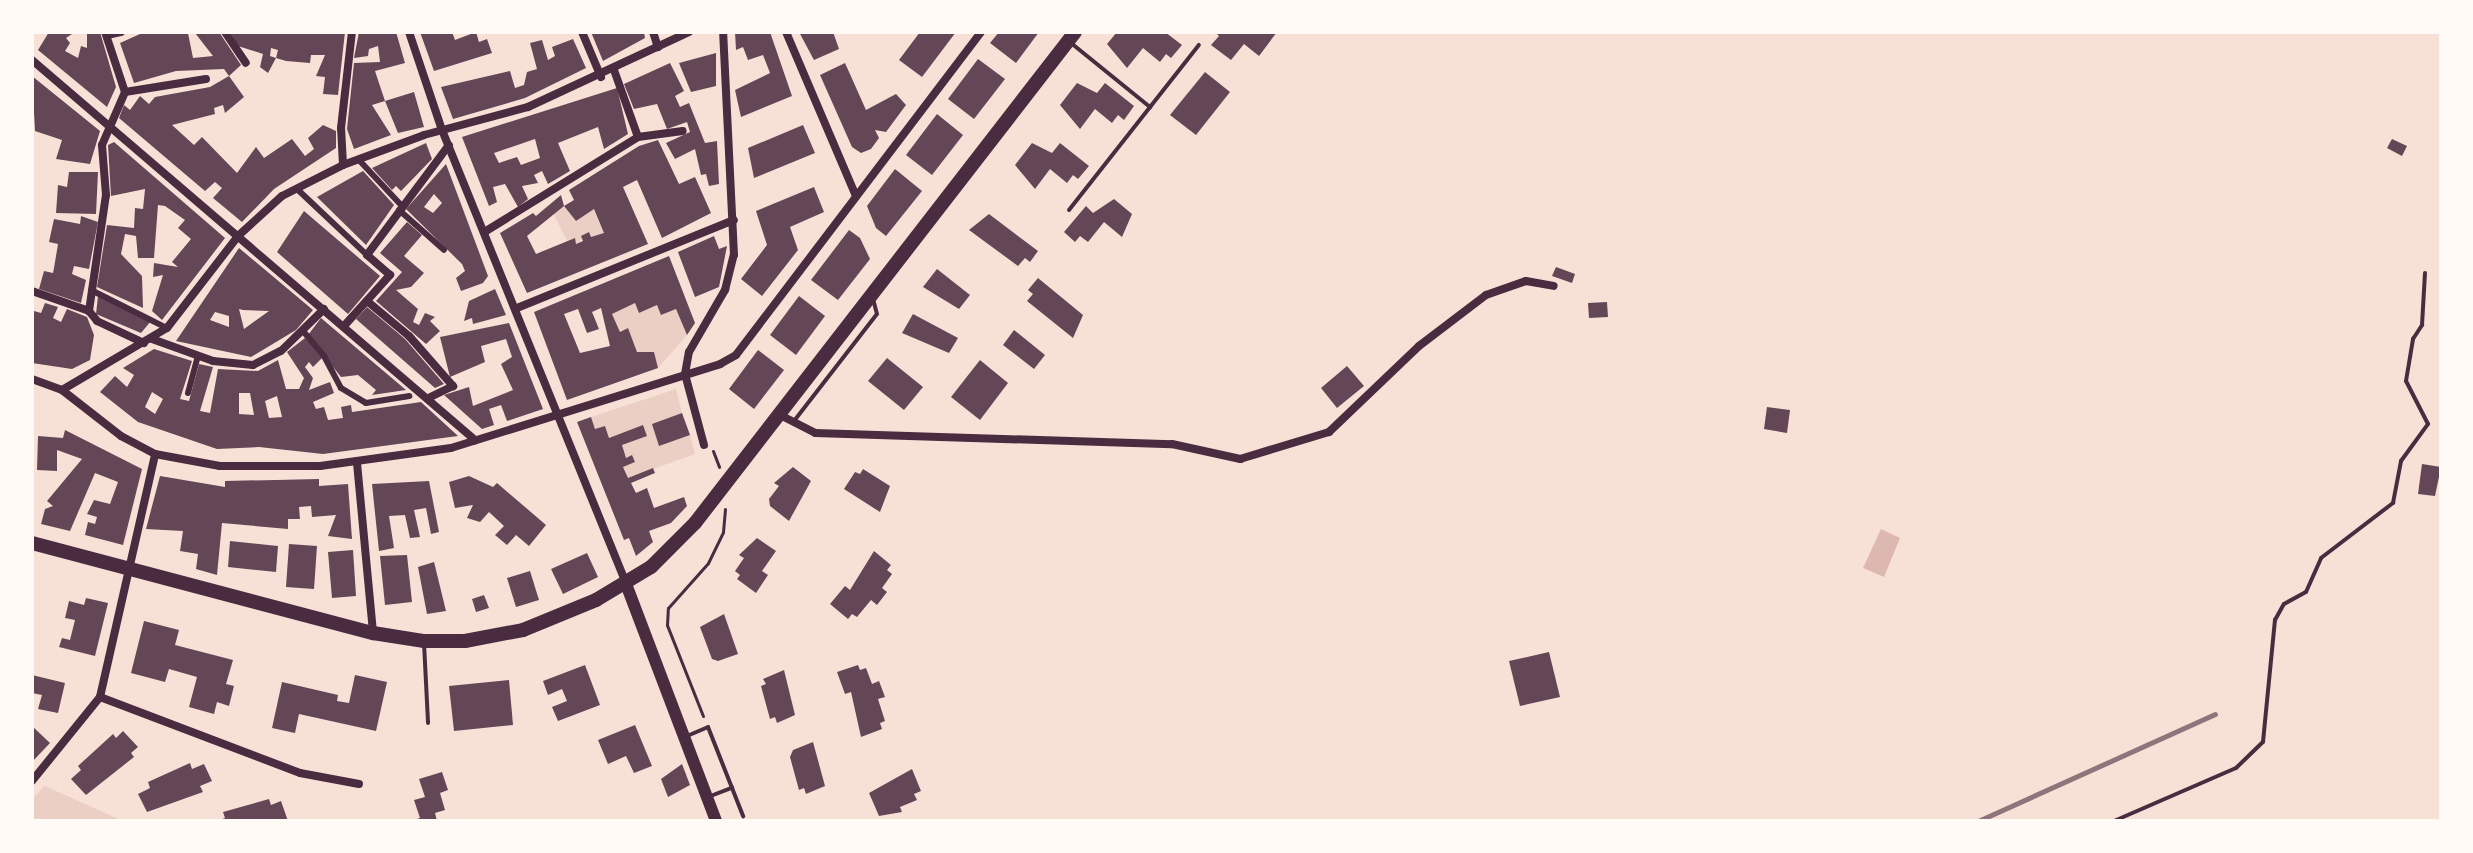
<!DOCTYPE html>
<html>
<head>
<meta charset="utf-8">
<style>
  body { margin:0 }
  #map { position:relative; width:2473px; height:853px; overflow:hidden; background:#f7e1d7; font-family:Karla,sans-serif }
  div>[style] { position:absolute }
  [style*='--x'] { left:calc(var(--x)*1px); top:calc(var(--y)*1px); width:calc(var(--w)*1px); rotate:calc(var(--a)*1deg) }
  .green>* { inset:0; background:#ebcfc5 }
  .water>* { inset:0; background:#dcb8b0 }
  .building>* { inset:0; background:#644757 }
  .path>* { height:3px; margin:-1.5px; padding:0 1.5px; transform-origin:1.5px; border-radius:1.5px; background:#4a2c40 }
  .service>* { height:4px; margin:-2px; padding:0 2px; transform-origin:2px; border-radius:2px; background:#4a2c40 }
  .pedestrian>* { height:6px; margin:-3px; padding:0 3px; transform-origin:3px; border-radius:3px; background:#4a2c40 }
  .minor>* { height:8px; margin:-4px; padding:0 4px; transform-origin:4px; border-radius:4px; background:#4a2c40 }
  .secondary>* { height:12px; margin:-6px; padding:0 6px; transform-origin:6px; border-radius:6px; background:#4a2c40 }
  .primary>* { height:14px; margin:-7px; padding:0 7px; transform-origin:7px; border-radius:7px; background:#4a2c40 }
  .rail>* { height:5px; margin:-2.5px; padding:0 2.5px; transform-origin:2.5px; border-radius:2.5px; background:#8f747c }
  span { translate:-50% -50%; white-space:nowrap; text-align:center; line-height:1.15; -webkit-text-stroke:6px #fffaf5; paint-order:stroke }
  .frame { position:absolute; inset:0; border:34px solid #fffaf5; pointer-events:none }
</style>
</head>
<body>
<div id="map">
  <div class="green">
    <i style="clip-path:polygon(564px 206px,576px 221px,594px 209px,604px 233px,591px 237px,589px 233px,576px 244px,574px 238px,567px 241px,553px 213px)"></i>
    <i style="clip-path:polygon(635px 303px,640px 313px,657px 305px,662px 315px,676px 309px,687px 335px,658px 368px,654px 353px,637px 352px,628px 328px,620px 332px,612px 314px)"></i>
    <i style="clip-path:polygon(676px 389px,682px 413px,653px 424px,659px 445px,690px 435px,695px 454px,628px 478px,623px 467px,635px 462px,632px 456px,626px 458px,622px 445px,647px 436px,643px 426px,609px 438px,605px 426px,595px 429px,591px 417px)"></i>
    <i style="clip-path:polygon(45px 786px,123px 821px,32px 821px,32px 799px)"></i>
  </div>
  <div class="water">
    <i style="clip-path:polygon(1881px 529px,1900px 538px,1884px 577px,1863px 568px)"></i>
  </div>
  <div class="building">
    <i style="clip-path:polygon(49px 32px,75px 32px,66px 38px,70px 43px,65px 51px,78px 58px,81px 46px,87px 48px,87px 34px,100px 32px,116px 87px,107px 107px,38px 50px)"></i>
    <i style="clip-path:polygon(219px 32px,241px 65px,229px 76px,224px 69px,176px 71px,134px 83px,120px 43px,140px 34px,188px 33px,193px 58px,213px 56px,195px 33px)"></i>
    <i style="clip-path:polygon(230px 32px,345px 32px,338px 95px,323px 94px,325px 77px,316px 76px,325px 55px,311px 55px,310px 63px,286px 61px,276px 58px,278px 50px,271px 48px,270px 56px,276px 58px,268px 73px,260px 67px,263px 54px,238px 46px)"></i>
    <i style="clip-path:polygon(359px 32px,396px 32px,405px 63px,375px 71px,385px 101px,414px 92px,424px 127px,398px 133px,385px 101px,372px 105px,391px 135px,354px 149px,347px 129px,354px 63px,380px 62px,378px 46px,369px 49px,368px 56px,354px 58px)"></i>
    <i style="clip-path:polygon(420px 32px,452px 32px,455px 40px,476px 32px,479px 42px,487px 39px,492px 53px,434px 71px)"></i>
    <i style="clip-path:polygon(591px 32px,644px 32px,645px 38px,603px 61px)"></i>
    <i style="clip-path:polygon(735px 32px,770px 32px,792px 96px,741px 117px,735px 90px,770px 73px,763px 55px,748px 60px,743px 47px,736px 50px)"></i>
    <i style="clip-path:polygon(799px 32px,833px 32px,839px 49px,814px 60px)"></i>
    <i style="clip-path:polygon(920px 32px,956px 32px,922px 77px,899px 60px)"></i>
    <i style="clip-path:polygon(999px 32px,1039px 32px,1016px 63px,990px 43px)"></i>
    <i style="clip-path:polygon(1117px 32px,1165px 32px,1182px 45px,1171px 58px,1166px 54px,1160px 62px,1143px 48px,1127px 68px,1107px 44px)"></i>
    <i style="clip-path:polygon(1215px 32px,1241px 34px,1277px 32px,1259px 56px,1244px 44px,1231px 60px,1211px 45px,1219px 36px)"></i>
    <i style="clip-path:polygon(573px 39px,586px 68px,525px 98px,453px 119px,441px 87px,510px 71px,515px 88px,524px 85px,527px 72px,537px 69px,530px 43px,542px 40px,548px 60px,555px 56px,552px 47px)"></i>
    <i style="clip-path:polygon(716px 53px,716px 86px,691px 92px,679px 63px)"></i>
    <i style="clip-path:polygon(978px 59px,1005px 79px,974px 119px,948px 99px)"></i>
    <i style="clip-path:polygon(670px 63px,684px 91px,675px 96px,680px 107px,689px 103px,705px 143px,717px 141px,719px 184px,709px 186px,706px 174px,701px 175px,695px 149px,675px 159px,666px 143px,690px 132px,687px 122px,667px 129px,657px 104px,634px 109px,624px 84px)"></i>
    <i style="clip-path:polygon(845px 63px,866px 110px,896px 94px,906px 105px,886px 132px,875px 130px,879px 138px,871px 149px,861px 153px,852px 147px,820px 75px)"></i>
    <i style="clip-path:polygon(1205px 72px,1230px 92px,1196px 135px,1170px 115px)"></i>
    <i style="clip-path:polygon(32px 76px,100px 131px,90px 164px,56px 159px,62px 140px,35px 131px)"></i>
    <i style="clip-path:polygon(229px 76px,244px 97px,225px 113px,223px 105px,214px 108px,215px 114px,172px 125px,194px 145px,202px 137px,237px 173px,256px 147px,264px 158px,292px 139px,305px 156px,314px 149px,308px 138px,323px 125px,336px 131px,336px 148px,274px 189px,242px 222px,213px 198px,222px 188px,215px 182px,205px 191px,119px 118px,124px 105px,130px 110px,140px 96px,149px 104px,155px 97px,210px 87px)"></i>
    <i style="clip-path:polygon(1077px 83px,1097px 93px,1105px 83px,1134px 106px,1124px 120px,1118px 115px,1112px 123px,1095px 109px,1080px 129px,1060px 105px)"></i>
    <i style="clip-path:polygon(evenodd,617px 88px,628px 134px,604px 149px,598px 127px,558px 143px,570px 171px,548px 184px,542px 171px,534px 175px,538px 183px,522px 186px,528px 199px,518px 207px,505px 184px,493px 187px,497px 202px,489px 206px,462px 137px,617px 88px,535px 139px,540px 158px,521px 165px,517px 157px,499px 163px,494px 153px,535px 139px)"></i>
    <i style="clip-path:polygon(937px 114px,963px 135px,932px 175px,906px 155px)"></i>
    <i style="clip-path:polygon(803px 125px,815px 153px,754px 178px,748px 148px)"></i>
    <i style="clip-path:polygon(2392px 139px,2407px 146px,2402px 156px,2387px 148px)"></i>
    <i style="clip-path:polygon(658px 140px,679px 184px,695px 177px,711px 213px,662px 238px,637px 180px,623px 187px,648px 244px,527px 293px,500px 233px,533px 213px,536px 216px,561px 195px,564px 206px,527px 236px,536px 254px,575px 238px,576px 244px,583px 241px,581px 236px,589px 232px,591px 237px,604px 233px,594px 209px,576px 221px,564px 206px,574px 200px,569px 190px,639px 146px)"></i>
    <i style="clip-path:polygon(114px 142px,225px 238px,162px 320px,152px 311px,163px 275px,153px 277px,154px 263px,178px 267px,172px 262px,191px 239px,178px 228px,185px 220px,165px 206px,158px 205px,154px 258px,138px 258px,136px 236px,125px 234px,121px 254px,142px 276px,143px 308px,97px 287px,107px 225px,134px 228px,135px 208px,143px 209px,145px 189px,111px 196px,108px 145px)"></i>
    <i style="clip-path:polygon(426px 143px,432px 159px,401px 191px,396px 186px,392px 190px,372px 168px)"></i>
    <i style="clip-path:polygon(1032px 143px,1052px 153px,1060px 143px,1089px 166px,1078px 179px,1073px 175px,1067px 183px,1050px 169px,1035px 189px,1015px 165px)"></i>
    <i style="clip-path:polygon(evenodd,446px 164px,488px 276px,483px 283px,461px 291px,456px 278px,465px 271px,462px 264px,406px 209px,446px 164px,434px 194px,442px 203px,433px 213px,424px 207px,434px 194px)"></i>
    <i style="clip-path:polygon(895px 169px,922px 191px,886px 236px,876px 228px,867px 206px)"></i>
    <i style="clip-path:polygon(363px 171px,394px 205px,366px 245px,317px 197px)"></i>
    <i style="clip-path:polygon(69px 172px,98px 172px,96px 214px,56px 213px,58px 185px,67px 187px)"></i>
    <i style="clip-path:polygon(814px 187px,824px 212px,790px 227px,798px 250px,762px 296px,741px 279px,767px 245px,756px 211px)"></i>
    <i style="clip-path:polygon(1114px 199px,1132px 214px,1122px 237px,1104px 222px,1088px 242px,1080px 236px,1075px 242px,1064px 232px,1086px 206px,1093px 213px)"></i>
    <i style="clip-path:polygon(304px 211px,380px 276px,348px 314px,277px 252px)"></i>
    <i style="clip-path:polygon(989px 214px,1038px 251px,1030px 262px,1025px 258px,1018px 266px,969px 230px)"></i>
    <i style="clip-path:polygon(81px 216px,98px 222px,89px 269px,74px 266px,72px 274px,86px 280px,81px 303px,39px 289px,44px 271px,53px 273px,54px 268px,58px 244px,49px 242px,54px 219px,80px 224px)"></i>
    <i style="clip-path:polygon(407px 222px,422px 235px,404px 256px,424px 273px,411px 287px,396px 290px,418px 309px,413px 322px,419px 325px,425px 313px,435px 317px,430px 321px,440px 331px,426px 344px,376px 301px,402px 272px,380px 253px)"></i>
    <i style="clip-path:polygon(849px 230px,860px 238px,870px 259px,838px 300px,811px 280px)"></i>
    <i style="clip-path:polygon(714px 236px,719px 249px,727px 246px,719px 287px,695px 297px,678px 252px)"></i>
    <i style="clip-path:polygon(evenodd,239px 248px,313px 310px,296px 330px,251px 357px,176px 341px,239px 248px,239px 309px,243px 310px,269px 311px,244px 329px,239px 309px,239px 248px,215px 312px,229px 316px,229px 327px,210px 320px,215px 312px)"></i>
    <i style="clip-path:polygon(evenodd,669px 256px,695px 323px,687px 335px,676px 309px,661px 315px,657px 305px,639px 313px,635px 303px,612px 314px,620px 332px,628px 328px,637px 352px,654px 352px,658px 368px,567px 400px,534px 312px,669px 256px,601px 308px,610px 346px,580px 353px,564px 314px,578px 309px,587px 333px,599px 329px,592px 312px,601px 308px)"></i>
    <i style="clip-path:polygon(1556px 267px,1575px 274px,1572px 283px,1552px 276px)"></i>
    <i style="clip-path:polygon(937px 269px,970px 295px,959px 309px,923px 287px)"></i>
    <i style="clip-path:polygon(1038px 278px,1083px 315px,1073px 338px,1027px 301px,1033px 294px,1028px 290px)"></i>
    <i style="clip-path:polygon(495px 289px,506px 315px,473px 324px,472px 318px,464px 321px,469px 301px)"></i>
    <i style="clip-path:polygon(98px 296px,151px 321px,141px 333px,96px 314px)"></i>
    <i style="clip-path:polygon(799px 296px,825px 316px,796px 355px,770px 335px)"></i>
    <i style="clip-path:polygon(1607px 302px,1608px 317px,1589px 318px,1588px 303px)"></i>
    <i style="clip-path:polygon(45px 303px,58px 307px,53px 318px,61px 322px,67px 309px,87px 317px,94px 335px,90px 360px,72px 369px,32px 363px,32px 316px,34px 311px,41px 313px)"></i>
    <i style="clip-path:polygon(367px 307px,405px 339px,444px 384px,435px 388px,356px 319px)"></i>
    <i style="clip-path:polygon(913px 314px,958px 338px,949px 353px,902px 333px)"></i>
    <i style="clip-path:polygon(321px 318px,406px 390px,372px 395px,376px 390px,358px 375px,341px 377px,308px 335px)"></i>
    <i style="clip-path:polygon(509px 323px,543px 409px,507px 421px,501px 405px,489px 409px,494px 425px,482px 429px,444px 395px,469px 387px,473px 406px,513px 390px,501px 364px,512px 357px,506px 339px,481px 346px,485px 362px,450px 377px,440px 337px)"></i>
    <i style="clip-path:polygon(1014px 330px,1045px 355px,1034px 369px,1003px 345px)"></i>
    <i style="clip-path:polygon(evenodd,305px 338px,323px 357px,313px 367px,309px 362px,305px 367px,313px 378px,309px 390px,330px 382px,334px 393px,313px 402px,316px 409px,324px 407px,328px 420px,343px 418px,341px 407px,351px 405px,352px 412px,421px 402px,458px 436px,323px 454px,259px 447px,217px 449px,138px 422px,100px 392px,115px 376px,127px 387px,134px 375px,123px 368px,154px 349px,192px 361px,180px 399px,189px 401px,199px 364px,213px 367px,200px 411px,210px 413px,218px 369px,258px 371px,278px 360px,286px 389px,299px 389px,304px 378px,287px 352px,305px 338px,152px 392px,163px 399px,155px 414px,145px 407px,152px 392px,305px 338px,239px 393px,250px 393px,254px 415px,239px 414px,239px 393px,305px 338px,277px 396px,282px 417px,269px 418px,265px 401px,277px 396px)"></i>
    <i style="clip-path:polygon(758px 350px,784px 370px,754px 409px,729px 389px)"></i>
    <i style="clip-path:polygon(887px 358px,923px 387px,904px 410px,868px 381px)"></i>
    <i style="clip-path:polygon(980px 360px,1008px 383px,980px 420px,951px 397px)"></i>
    <i style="clip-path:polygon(1347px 366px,1364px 386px,1337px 408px,1321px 388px)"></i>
    <i style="clip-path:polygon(1767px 407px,1790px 410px,1787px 433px,1764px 429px)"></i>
    <i style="clip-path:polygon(682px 413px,690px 435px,659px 446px,652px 424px)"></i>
    <i style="clip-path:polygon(591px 417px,595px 429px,605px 426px,609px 438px,643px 425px,647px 436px,622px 445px,626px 458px,632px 455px,635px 462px,623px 467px,628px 478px,653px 468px,655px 473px,631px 483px,636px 493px,647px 488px,654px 508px,684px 497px,687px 506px,671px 523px,649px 531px,653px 542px,636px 556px,629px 538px,624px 540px,577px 422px)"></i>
    <i style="clip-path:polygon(65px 430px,142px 469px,123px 545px,85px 535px,88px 522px,95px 524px,97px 517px,87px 514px,94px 500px,110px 504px,118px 482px,95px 473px,70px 531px,41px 524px,45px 509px,53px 506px,47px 501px,82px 459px,57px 450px,57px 471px,37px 470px,38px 436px,63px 438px)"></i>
    <i style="clip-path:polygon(2422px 464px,2441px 467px,2435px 496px,2418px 494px)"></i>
    <i style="clip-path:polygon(793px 467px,811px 481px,789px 521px,770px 506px,769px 499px,779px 486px,774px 483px)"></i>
    <i style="clip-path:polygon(863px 469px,890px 486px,880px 512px,844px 489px,855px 472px,860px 474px)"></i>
    <i style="clip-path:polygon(160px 476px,225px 487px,225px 481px,319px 479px,319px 486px,348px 484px,352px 539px,328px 536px,336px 515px,312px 517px,311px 506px,299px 507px,300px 519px,288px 519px,288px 529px,222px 523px,217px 575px,196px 569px,198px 554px,180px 551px,183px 531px,146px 529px)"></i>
    <i style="clip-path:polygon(469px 476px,493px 487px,497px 483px,546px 525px,529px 546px,516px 535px,507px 545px,495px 535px,504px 526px,489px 512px,480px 522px,467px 518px,473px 505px,455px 508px,449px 482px)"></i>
    <i style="clip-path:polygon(429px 481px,439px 532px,431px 534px,426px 508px,414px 510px,420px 537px,410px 538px,405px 515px,389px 516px,394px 548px,379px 551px,372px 484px)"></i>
    <i style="clip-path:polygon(757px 538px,776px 551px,762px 571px,768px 575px,756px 593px,737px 579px,740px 575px,735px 571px,744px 558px,739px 555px)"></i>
    <i style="clip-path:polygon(230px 541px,278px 546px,276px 572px,228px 567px)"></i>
    <i style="clip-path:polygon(289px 544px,317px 546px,314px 589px,286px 587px)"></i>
    <i style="clip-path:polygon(353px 550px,356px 596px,332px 598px,328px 552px)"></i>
    <i style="clip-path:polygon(874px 551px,891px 565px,887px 570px,892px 574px,882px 588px,887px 592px,877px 605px,871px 600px,857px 617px,852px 614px,848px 619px,830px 604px,845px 586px,850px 590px)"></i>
    <i style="clip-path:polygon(587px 553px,598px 577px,563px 594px,551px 569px)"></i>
    <i style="clip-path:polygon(407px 555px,412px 602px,385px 605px,380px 556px)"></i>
    <i style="clip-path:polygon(434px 562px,446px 611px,427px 614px,418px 567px)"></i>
    <i style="clip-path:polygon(530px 571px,539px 600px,516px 607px,507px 578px)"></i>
    <i style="clip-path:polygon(484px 595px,489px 608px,476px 612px,472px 599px)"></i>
    <i style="clip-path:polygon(86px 598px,108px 603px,95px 656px,59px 647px,62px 638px,70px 640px,75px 620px,65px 618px,69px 601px,84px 605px)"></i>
    <i style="clip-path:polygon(724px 614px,738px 654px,718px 661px,712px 659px,700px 627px)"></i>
    <i style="clip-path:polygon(144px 621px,179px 630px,175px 645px,233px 660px,226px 684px,234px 686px,229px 706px,217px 702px,214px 714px,189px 707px,197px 677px,169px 669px,165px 682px,131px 673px)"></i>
    <i style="clip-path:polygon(1549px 652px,1560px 697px,1520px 706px,1509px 661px)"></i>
    <i style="clip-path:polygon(585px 665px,600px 705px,558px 721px,552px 707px,567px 701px,562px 689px,548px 695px,543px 681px)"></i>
    <i style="clip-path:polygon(858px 665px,860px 670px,866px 668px,872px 684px,879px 681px,885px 697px,878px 699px,885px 721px,880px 723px,882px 729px,861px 737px,851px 692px,845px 694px,837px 672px)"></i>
    <i style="clip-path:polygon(784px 670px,795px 715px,777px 723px,775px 717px,770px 719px,761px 686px,766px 684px,763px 679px)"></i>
    <i style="clip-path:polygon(32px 675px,65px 683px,58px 713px,38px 709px,42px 695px,32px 693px)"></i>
    <i style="clip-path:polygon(355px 675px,387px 682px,376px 731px,299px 714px,295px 733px,272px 728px,282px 682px,338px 695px,337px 701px,349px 703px)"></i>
    <i style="clip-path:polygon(509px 680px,513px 725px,454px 731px,449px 686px)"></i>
    <i style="clip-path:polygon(635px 725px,652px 766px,634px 773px,626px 756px,608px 764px,598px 740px)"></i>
    <i style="clip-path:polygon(32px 726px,50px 743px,32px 762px)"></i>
    <i style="clip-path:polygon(123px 731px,138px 747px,131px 753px,134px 757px,86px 795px,71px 779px,81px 770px,78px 766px,113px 734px,116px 738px)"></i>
    <i style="clip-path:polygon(813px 742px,825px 786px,806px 794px,804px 788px,799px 790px,790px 757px,793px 750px)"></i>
    <i style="clip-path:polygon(190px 763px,192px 769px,204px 764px,212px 781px,200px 786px,203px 792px,147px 812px,138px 794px,150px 788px,148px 782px)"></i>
    <i style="clip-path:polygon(682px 764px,690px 785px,668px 797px,661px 779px)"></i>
    <i style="clip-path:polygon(912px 769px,921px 791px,914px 794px,917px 800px,900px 807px,902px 812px,879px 816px,869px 793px)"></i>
    <i style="clip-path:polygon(442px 772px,448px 790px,440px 793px,445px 810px,435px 813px,437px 821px,411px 821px,420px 818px,414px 800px,425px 797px,419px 779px)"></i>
    <i style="clip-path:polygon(269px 799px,271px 805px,281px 801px,288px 821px,217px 821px,225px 818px,223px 812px)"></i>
  </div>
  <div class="path">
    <i style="--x:713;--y:451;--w:17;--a:69"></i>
    <i style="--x:703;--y:716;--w:98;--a:-111.6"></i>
    <i style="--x:667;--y:625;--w:17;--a:-87"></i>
    <i style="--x:668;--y:608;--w:60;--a:-48.4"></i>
    <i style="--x:708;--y:563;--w:34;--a:-64"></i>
    <i style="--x:723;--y:532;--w:23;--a:-85"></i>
  </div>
  <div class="service">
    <i style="--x:1071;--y:43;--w:102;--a:39"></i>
    <i style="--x:1069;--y:210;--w:210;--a:-51.8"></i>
    <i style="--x:794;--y:421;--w:135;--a:-52.2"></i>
    <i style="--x:877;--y:314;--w:16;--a:-105"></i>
    <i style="--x:424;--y:643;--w:80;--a:87.1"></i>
    <i style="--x:687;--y:736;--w:23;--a:-23"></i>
    <i style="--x:708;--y:727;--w:96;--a:68.5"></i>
    <i style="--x:708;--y:797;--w:26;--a:-21"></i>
    <i style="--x:2114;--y:821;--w:133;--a:-23.5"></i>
    <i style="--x:2236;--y:768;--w:37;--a:-44"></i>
    <i style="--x:2263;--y:742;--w:123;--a:-84.4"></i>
    <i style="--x:2275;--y:620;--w:18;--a:-61"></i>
    <i style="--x:2284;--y:604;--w:25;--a:-29"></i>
    <i style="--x:2306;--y:592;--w:37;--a:-66"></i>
    <i style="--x:2321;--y:558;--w:91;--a:-37.4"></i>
    <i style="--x:2393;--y:503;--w:43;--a:-79.2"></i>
    <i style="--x:2401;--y:461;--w:46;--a:-53.9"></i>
    <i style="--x:2428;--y:424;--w:48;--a:-117.1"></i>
    <i style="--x:2406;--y:381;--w:43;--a:-80.5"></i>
    <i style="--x:2413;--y:339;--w:17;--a:-57"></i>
    <i style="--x:2422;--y:325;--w:52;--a:-86.7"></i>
  </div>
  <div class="pedestrian">
    <i style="--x:358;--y:159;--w:64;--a:46.9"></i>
    <i style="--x:297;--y:189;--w:96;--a:43.3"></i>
    <i style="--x:399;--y:210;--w:60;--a:41.6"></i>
    <i style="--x:91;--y:290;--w:85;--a:26.6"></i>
    <i style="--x:303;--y:331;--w:33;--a:50"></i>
    <i style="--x:324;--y:356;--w:36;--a:62"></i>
    <i style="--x:341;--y:388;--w:29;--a:31"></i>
    <i style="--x:366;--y:403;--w:44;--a:-9.2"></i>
    <i style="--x:188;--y:393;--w:38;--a:-75"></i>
  </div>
  <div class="minor">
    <i style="--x:225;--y:32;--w:37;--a:56"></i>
    <i style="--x:409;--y:32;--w:103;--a:71.4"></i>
    <i style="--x:442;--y:130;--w:490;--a:67.9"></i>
    <i style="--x:582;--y:32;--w:49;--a:67.1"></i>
    <i style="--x:653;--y:32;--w:16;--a:72"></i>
    <i style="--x:786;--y:32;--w:178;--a:66.9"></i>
    <i style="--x:107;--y:35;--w:14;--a:-12"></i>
    <i style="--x:32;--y:60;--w:584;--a:40.62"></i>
    <i style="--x:614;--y:70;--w:71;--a:70.3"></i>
    <i style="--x:125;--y:92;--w:82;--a:-9.1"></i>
    <i style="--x:343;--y:165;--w:37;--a:-93"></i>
    <i style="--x:341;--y:128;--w:97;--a:-83.5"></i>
    <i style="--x:486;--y:231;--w:179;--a:-31.7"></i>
    <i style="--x:638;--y:137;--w:45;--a:-7.6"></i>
    <i style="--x:32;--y:291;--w:60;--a:19.3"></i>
    <i style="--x:89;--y:311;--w:13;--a:51"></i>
    <i style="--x:97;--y:321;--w:52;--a:25.1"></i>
    <i style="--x:367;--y:301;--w:55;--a:39.8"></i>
    <i style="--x:409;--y:336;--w:67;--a:48.7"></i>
    <i style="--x:453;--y:386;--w:28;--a:154"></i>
    <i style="--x:517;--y:308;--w:234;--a:-22.1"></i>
    <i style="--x:89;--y:311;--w:117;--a:-81.7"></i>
    <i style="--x:106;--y:195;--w:50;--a:-94.6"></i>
    <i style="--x:102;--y:145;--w:58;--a:-66.5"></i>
    <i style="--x:125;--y:92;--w:63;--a:-108.4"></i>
    <i style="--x:344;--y:326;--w:69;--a:-48"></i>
    <i style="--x:390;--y:275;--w:30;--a:-139"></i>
    <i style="--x:367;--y:255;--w:137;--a:-53.3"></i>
    <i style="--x:152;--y:339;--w:65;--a:19.8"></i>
    <i style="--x:213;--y:361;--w:40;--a:5.7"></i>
    <i style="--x:253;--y:365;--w:31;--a:-27"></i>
    <i style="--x:281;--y:351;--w:60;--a:-44.3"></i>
    <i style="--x:32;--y:379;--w:32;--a:20"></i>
    <i style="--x:62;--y:390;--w:75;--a:37.9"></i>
    <i style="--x:121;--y:436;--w:38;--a:28"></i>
    <i style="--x:155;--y:454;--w:66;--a:10.5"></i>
    <i style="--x:220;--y:466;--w:100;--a:0"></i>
    <i style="--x:320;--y:466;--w:132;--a:-7.8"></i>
    <i style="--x:451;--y:448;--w:282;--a:-17.3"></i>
    <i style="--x:720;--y:364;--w:18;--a:-29"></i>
    <i style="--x:736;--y:355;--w:405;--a:-52.8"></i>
    <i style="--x:62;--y:390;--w:122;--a:-30.6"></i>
    <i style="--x:167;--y:328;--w:116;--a:-52.3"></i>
    <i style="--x:238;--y:236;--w:59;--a:-42.3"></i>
    <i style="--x:282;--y:196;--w:68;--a:-26.9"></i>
    <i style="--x:343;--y:165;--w:86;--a:-20.3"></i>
    <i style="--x:424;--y:135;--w:108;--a:-15.1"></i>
    <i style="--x:528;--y:107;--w:178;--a:-25"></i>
    <i style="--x:782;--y:416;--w:37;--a:27"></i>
    <i style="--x:815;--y:433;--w:357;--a:1.8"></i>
    <i style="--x:1172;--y:444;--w:70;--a:12.4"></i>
    <i style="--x:1240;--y:459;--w:93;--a:-16.9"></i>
    <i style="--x:1329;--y:432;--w:124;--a:-43.7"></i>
    <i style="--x:1419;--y:346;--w:84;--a:-37.3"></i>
    <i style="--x:1486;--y:295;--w:42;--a:-19.3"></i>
    <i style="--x:1526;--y:281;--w:28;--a:10"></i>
    <i style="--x:704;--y:445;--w:73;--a:-105"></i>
    <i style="--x:685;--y:374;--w:22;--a:-80"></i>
    <i style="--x:689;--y:352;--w:72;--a:-59.9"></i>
    <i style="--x:725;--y:290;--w:36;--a:-76"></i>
    <i style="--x:734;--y:255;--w:223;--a:-92.8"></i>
    <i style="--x:357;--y:463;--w:171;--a:84.6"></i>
    <i style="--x:100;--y:697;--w:214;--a:20.8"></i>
    <i style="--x:300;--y:773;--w:60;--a:10.6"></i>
    <i style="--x:32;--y:781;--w:108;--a:-51"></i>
    <i style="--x:100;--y:697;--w:249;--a:-77.2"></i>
  </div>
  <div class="secondary">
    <i style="--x:626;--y:584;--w:254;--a:69.2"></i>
  </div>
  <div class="primary">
    <i style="--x:32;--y:543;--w:353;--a:14.8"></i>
    <i style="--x:373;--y:633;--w:52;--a:8.9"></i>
    <i style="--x:424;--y:641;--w:41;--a:0"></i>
    <i style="--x:465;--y:641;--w:59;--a:-10.7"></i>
    <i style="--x:523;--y:630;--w:79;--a:-22.3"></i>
    <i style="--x:596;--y:600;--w:64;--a:-31"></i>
    <i style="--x:651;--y:567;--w:62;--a:-45"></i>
    <i style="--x:695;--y:523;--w:621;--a:-52.26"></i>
  </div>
  <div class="rail">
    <i style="--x:1978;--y:821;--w:260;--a:-24.3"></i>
  </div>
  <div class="frame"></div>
</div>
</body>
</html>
